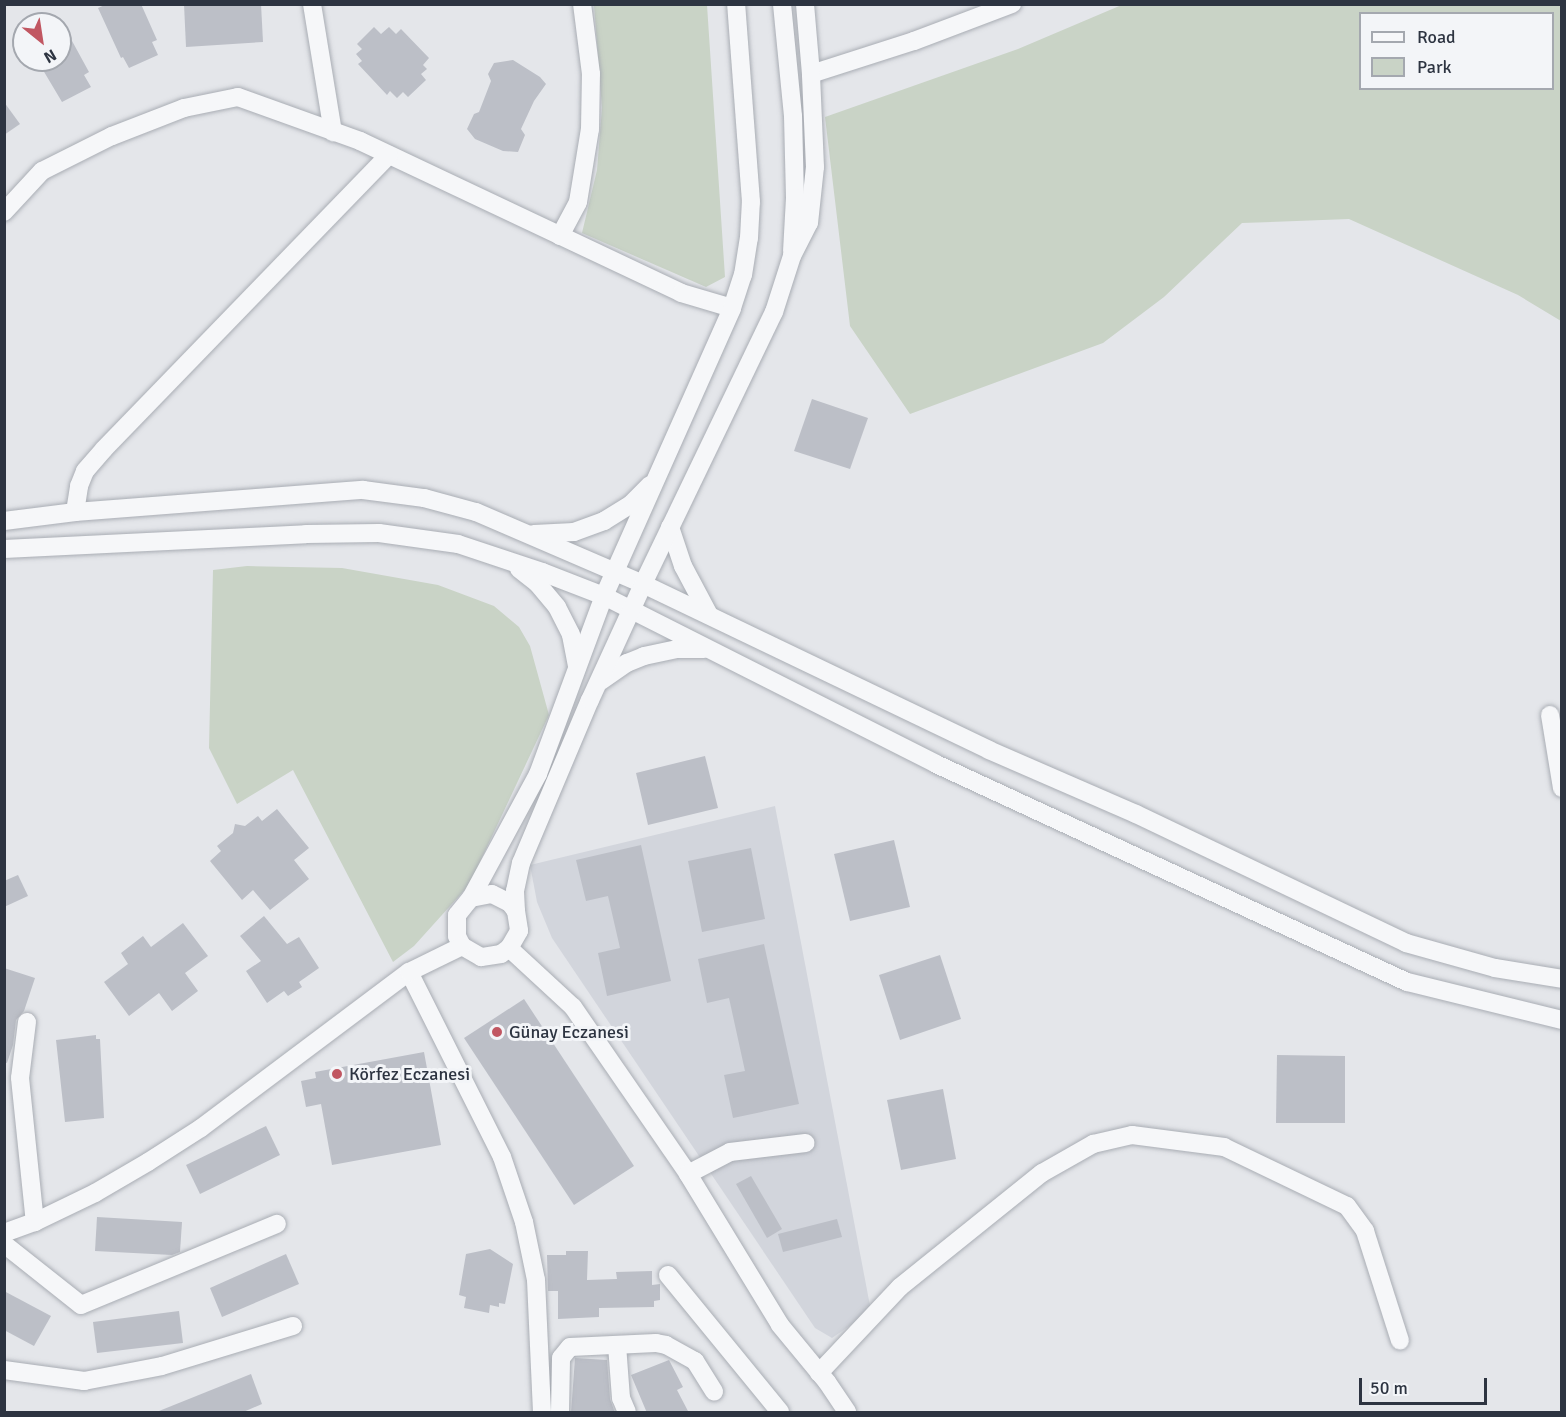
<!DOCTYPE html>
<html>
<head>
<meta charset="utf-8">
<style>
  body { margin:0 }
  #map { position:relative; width:1566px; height:1417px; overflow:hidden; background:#e4e6ea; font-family:Signika,sans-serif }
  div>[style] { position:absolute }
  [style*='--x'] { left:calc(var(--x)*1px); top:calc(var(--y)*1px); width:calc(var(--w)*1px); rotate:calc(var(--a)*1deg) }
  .built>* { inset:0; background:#d2d5dc }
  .green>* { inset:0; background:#c9d3c6 }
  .building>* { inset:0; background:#bcbfc7 }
  .roads { filter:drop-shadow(0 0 2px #a9adb4) drop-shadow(0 0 2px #a9adb4) }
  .minor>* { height:18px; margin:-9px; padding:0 9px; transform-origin:9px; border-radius:9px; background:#f6f7f9 }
  .dots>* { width:16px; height:16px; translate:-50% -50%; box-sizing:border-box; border:3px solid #f3f5f8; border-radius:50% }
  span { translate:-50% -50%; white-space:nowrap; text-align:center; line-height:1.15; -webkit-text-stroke:6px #f3f5f8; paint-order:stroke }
  .poi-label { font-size:18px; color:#2d3441 }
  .left { translate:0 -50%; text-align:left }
  .frame { position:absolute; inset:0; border:6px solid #2d3441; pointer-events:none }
  .legend { position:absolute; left:1359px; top:12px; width:195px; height:78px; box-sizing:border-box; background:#f3f5f8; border:2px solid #a4a8af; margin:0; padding:8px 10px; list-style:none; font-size:18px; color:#2d3441 }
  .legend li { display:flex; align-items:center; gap:12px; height:30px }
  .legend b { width:30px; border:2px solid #a4a8af }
  .north { position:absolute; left:12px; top:12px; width:60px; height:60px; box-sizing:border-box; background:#f3f5f8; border:2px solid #a4a8af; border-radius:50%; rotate:150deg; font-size:16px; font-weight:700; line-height:24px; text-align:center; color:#2d3441 }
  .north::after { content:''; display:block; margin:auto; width:21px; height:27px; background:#c15762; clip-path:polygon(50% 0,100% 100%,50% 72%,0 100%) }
  .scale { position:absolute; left:1359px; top:1378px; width:128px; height:27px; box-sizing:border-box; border:3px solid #2d3441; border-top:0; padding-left:8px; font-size:18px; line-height:21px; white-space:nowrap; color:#2d3441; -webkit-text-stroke:4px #f3f5f8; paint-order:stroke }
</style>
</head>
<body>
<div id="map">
  <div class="built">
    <i style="clip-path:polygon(775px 806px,871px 1311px,832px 1338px,815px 1328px,552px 938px,537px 902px,530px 865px)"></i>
  </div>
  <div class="green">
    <i style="clip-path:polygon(evenodd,1124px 4px,1561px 5px,1561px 321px,1518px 295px,1349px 219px,1242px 223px,1164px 297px,1103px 343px,910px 414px,850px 326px,825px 117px,1018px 49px,1124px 4px,1360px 14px,1552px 14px,1552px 88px,1360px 88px,1360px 14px)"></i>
    <i style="clip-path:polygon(594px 5px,707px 5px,725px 277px,706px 287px,582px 233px,597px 170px,602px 108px)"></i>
    <i style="clip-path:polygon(247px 566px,342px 568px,438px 585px,494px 606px,519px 627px,530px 646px,549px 715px,469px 885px,414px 946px,393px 962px,293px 770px,237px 804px,209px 748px,213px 570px)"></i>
  </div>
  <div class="building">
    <i style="clip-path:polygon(107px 4px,141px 4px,157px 40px,152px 42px,158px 55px,129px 68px,123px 57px,121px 58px,98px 8px)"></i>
    <i style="clip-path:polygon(184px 4px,261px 4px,263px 42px,186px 47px)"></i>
    <i style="clip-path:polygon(60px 19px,89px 72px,84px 75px,91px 87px,62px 102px,37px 60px,60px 60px)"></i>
    <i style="clip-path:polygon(374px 27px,381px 34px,389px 27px,396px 34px,401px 29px,429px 58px,423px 65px,427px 69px,421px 74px,426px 80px,408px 97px,403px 92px,397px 98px,390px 91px,387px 95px,358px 64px,362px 61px,356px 54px,362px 49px,357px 44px)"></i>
    <i style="clip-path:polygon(513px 60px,540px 77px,546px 84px,534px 101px,521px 129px,525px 135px,518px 152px,503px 151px,475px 139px,467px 129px,474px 114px,479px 112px,491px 81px,488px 74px,494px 63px)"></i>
    <i style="clip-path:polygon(4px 102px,20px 124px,4px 135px)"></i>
    <i style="clip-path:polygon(812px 399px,868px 418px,850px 469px,794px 451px)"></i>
    <i style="clip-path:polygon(705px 756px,718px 808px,648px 825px,636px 773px)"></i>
    <i style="clip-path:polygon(277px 809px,309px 848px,294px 860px,309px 879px,270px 910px,253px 890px,242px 900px,210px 861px,221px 851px,217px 846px,233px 833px,235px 824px,245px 826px,258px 816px,262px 821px)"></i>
    <i style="clip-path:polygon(894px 840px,910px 907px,850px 921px,834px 854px)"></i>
    <i style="clip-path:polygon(641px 845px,671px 981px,607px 996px,598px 953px,620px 948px,608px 896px,586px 901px,576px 860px)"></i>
    <i style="clip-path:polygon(751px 848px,765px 919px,702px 932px,688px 861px)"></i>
    <i style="clip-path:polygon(18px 875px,28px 896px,4px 907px,4px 881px)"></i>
    <i style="clip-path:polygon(264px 916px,287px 944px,299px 937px,319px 968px,299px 982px,302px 987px,288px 996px,284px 991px,267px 1003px,246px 971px,261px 961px,240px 936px)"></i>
    <i style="clip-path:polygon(183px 923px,208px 956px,185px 973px,198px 991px,172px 1011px,159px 993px,129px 1016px,104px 982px,128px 964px,121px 953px,143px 936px,151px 947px)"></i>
    <i style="clip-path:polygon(764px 944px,799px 1104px,733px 1118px,724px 1075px,745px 1071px,729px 998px,707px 1003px,698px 959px)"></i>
    <i style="clip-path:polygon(940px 955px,961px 1019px,900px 1040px,879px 975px)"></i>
    <i style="clip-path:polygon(4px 968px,35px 978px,24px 1011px,16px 1020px,13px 1045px,7px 1063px,4px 1062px)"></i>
    <i style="clip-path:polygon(524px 999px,634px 1166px,574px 1205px,464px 1038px)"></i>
    <i style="clip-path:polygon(96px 1035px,96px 1039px,100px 1039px,104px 1118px,65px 1122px,56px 1040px)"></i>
    <i style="clip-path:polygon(424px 1052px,441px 1145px,332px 1165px,321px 1104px,306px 1107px,301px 1081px,316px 1078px,315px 1072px)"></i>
    <i style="clip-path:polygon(1277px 1055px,1345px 1056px,1345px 1123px,1276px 1123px)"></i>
    <i style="clip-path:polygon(943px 1089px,956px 1159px,901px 1170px,887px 1100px)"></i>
    <i style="clip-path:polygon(266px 1126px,280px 1155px,200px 1194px,186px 1165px)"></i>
    <i style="clip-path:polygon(751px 1176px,782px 1229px,767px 1238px,736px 1184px)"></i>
    <i style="clip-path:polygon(97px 1217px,182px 1222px,180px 1252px,172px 1255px,95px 1251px)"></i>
    <i style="clip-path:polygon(837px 1219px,842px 1237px,783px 1252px,778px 1234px)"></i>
    <i style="clip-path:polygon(490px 1249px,513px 1264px,505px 1304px,499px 1303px,499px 1307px,490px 1305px,489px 1313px,464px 1308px,466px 1297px,459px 1295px,466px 1254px)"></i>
    <i style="clip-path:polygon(566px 1251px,588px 1251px,587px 1280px,617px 1279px,616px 1272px,652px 1271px,652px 1285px,660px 1284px,660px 1300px,654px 1301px,654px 1307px,599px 1308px,599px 1317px,558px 1319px,558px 1291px,548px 1291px,547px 1255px,566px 1255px)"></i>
    <i style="clip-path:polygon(286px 1254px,299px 1284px,222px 1317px,210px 1288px)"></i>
    <i style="clip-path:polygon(4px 1291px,51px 1316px,34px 1346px,4px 1330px)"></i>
    <i style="clip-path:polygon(179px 1311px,183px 1343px,97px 1353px,93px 1322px)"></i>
    <i style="clip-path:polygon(575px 1358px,607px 1360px,610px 1399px,615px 1413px,571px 1413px)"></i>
    <i style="clip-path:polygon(669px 1360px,683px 1387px,677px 1390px,689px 1413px,647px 1413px,631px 1375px)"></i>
    <i style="clip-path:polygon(251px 1374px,262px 1404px,241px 1413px,154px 1413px)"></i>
  </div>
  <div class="roads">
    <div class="minor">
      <i style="--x:312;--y:4;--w:130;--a:80.7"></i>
      <i style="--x:782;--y:4;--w:113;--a:84.4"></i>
      <i style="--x:793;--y:116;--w:82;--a:88.6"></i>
      <i style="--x:795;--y:198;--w:53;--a:93.2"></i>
      <i style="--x:811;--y:74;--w:108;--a:-17.8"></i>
      <i style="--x:914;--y:41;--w:105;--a:-20.7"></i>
      <i style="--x:4;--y:212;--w:56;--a:-47.2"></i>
      <i style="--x:42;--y:171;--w:78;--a:-26.6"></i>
      <i style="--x:112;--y:136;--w:77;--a:-21.3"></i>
      <i style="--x:184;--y:108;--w:55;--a:-11.5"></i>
      <i style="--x:238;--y:97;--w:130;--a:19.8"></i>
      <i style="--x:360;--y:141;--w:355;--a:25.3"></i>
      <i style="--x:681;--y:293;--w:53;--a:16.4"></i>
      <i style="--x:560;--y:236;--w:38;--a:-62"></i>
      <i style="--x:578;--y:202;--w:74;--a:-80.7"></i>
      <i style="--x:590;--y:129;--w:55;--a:-89"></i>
      <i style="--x:591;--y:74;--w:71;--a:-97.3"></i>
      <i style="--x:75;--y:512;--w:26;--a:-81"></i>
      <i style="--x:79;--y:486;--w:16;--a:-68"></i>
      <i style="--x:85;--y:471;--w:29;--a:-49"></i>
      <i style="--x:104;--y:449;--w:409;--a:-45.9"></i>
      <i style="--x:4;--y:521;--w:72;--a:-7.2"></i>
      <i style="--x:75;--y:512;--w:289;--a:-4.4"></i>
      <i style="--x:363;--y:490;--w:62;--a:7.5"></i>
      <i style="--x:424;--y:498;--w:54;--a:15.1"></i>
      <i style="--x:476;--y:512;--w:182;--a:23.3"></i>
      <i style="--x:643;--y:584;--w:384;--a:25.6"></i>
      <i style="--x:989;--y:750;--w:160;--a:23.5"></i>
      <i style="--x:1136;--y:814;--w:299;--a:25.5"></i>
      <i style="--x:1406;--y:943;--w:92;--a:15.7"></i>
      <i style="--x:1495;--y:968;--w:68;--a:9.3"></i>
      <i style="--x:670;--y:527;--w:41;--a:71.6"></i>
      <i style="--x:683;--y:566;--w:55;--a:62"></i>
      <i style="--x:534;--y:534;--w:40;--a:-2.9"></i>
      <i style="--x:574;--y:532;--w:32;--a:-20"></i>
      <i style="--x:604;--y:521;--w:32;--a:-32"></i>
      <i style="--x:631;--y:504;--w:27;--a:-45"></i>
      <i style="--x:4;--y:549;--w:302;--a:-2.8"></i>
      <i style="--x:306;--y:534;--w:73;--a:-0.8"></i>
      <i style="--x:379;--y:533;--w:80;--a:7.9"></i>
      <i style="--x:458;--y:544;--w:89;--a:18.4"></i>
      <i style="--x:542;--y:572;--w:66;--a:21.2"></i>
      <i style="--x:604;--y:596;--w:372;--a:26.8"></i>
      <i style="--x:936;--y:764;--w:519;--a:24.84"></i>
      <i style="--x:1407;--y:982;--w:160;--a:13.8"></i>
      <i style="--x:519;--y:569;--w:23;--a:38"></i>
      <i style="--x:537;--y:583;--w:31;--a:50"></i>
      <i style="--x:557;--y:607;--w:31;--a:63"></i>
      <i style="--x:571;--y:635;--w:32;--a:79"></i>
      <i style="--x:601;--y:681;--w:32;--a:-35"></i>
      <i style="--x:627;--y:663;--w:18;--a:-22"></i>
      <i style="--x:644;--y:656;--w:35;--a:-12"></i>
      <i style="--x:678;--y:649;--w:26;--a:0"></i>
      <i style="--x:1550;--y:715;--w:74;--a:80.7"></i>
      <i style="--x:471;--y:898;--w:21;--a:-11"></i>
      <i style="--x:492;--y:894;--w:20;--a:27"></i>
      <i style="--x:510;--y:903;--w:10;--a:53"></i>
      <i style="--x:516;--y:911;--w:20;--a:81"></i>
      <i style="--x:519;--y:931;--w:20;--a:120"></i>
      <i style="--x:509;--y:948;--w:10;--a:143"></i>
      <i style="--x:501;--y:954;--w:20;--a:171"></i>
      <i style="--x:481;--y:957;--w:22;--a:-150"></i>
      <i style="--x:462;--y:946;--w:11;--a:-117"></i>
      <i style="--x:457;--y:936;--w:21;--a:-90"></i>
      <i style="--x:457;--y:915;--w:22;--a:-51"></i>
      <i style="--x:471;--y:898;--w:141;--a:-61.6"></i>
      <i style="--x:538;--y:774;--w:190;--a:-69.7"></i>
      <i style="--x:604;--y:596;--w:315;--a:-66"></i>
      <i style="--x:732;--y:308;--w:35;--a:-72"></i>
      <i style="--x:743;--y:275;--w:37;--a:-81"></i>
      <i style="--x:749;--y:238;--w:36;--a:-87"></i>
      <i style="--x:751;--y:202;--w:199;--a:-94.3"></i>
      <i style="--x:516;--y:911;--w:20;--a:-93"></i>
      <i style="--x:515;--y:891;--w:29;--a:-78"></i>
      <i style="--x:521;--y:863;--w:177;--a:-67.1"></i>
      <i style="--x:590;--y:700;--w:128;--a:-65.4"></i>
      <i style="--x:643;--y:584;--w:302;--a:-64.3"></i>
      <i style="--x:774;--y:312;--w:59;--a:-72.2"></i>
      <i style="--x:792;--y:256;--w:37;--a:-63"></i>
      <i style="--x:809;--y:223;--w:56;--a:-83.9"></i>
      <i style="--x:815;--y:167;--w:93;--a:-92.5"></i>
      <i style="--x:811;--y:74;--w:70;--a:-94.9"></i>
      <i style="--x:509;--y:948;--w:87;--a:42.7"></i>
      <i style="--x:573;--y:1007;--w:203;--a:55.4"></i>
      <i style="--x:688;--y:1174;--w:177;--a:58.6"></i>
      <i style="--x:780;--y:1325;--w:74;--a:50.5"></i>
      <i style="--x:827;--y:1382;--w:36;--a:56"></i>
      <i style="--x:409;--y:972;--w:207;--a:63.3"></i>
      <i style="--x:502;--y:1157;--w:69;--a:71.3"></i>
      <i style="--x:524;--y:1222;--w:59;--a:78.3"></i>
      <i style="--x:536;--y:1280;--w:132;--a:87.4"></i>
      <i style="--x:27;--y:1022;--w:56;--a:97.1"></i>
      <i style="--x:20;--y:1078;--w:145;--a:84.1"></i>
      <i style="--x:688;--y:1174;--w:47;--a:-27.6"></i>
      <i style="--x:730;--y:1152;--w:76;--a:-6.8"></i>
      <i style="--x:4;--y:1233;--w:33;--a:-20"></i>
      <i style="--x:35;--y:1222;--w:67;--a:-25.8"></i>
      <i style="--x:95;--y:1193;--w:61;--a:-30.3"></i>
      <i style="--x:148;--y:1162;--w:63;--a:-32.7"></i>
      <i style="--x:201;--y:1128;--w:260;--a:-36.9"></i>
      <i style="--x:409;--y:972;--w:59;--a:-26.1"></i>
      <i style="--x:4;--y:1244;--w:98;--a:38.4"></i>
      <i style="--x:81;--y:1305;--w:212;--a:-22.5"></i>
      <i style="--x:668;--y:1275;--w:177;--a:50.7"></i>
      <i style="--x:617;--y:1345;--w:53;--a:85.7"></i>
      <i style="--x:621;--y:1398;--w:15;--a:67"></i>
      <i style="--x:4;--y:1370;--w:81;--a:7.8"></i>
      <i style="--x:84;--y:1381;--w:79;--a:-10.9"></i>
      <i style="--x:162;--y:1366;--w:137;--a:-17"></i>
      <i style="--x:819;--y:1373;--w:118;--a:-46.7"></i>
      <i style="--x:900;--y:1287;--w:182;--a:-38.8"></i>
      <i style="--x:1042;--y:1173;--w:59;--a:-29.6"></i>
      <i style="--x:1093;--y:1144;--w:40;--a:-13"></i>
      <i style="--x:1132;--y:1135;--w:93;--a:7.4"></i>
      <i style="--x:1224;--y:1147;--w:136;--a:25.6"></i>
      <i style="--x:1347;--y:1206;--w:31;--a:54"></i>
      <i style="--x:1365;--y:1231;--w:115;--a:72.3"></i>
      <i style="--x:560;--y:1412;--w:54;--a:-88.9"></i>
      <i style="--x:561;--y:1358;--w:14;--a:-51"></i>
      <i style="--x:570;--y:1347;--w:86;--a:-2.7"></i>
      <i style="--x:656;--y:1343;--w:10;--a:11"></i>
      <i style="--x:666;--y:1345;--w:33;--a:29"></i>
      <i style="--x:695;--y:1361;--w:36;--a:58"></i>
    </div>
  </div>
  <div class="dots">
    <i style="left:497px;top:1032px;background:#c15762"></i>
    <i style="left:337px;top:1074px;background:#c15762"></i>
  </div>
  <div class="poi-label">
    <span class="left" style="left:509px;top:1032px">Günay Eczanesi</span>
    <span class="left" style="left:349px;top:1074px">Körfez Eczanesi</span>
  </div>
  <div class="frame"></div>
  <ul class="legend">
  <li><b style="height:8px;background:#f6f7f9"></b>Road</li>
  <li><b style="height:16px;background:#c9d3c6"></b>Park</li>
  </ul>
  <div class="north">N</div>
  <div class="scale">50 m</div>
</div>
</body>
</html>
